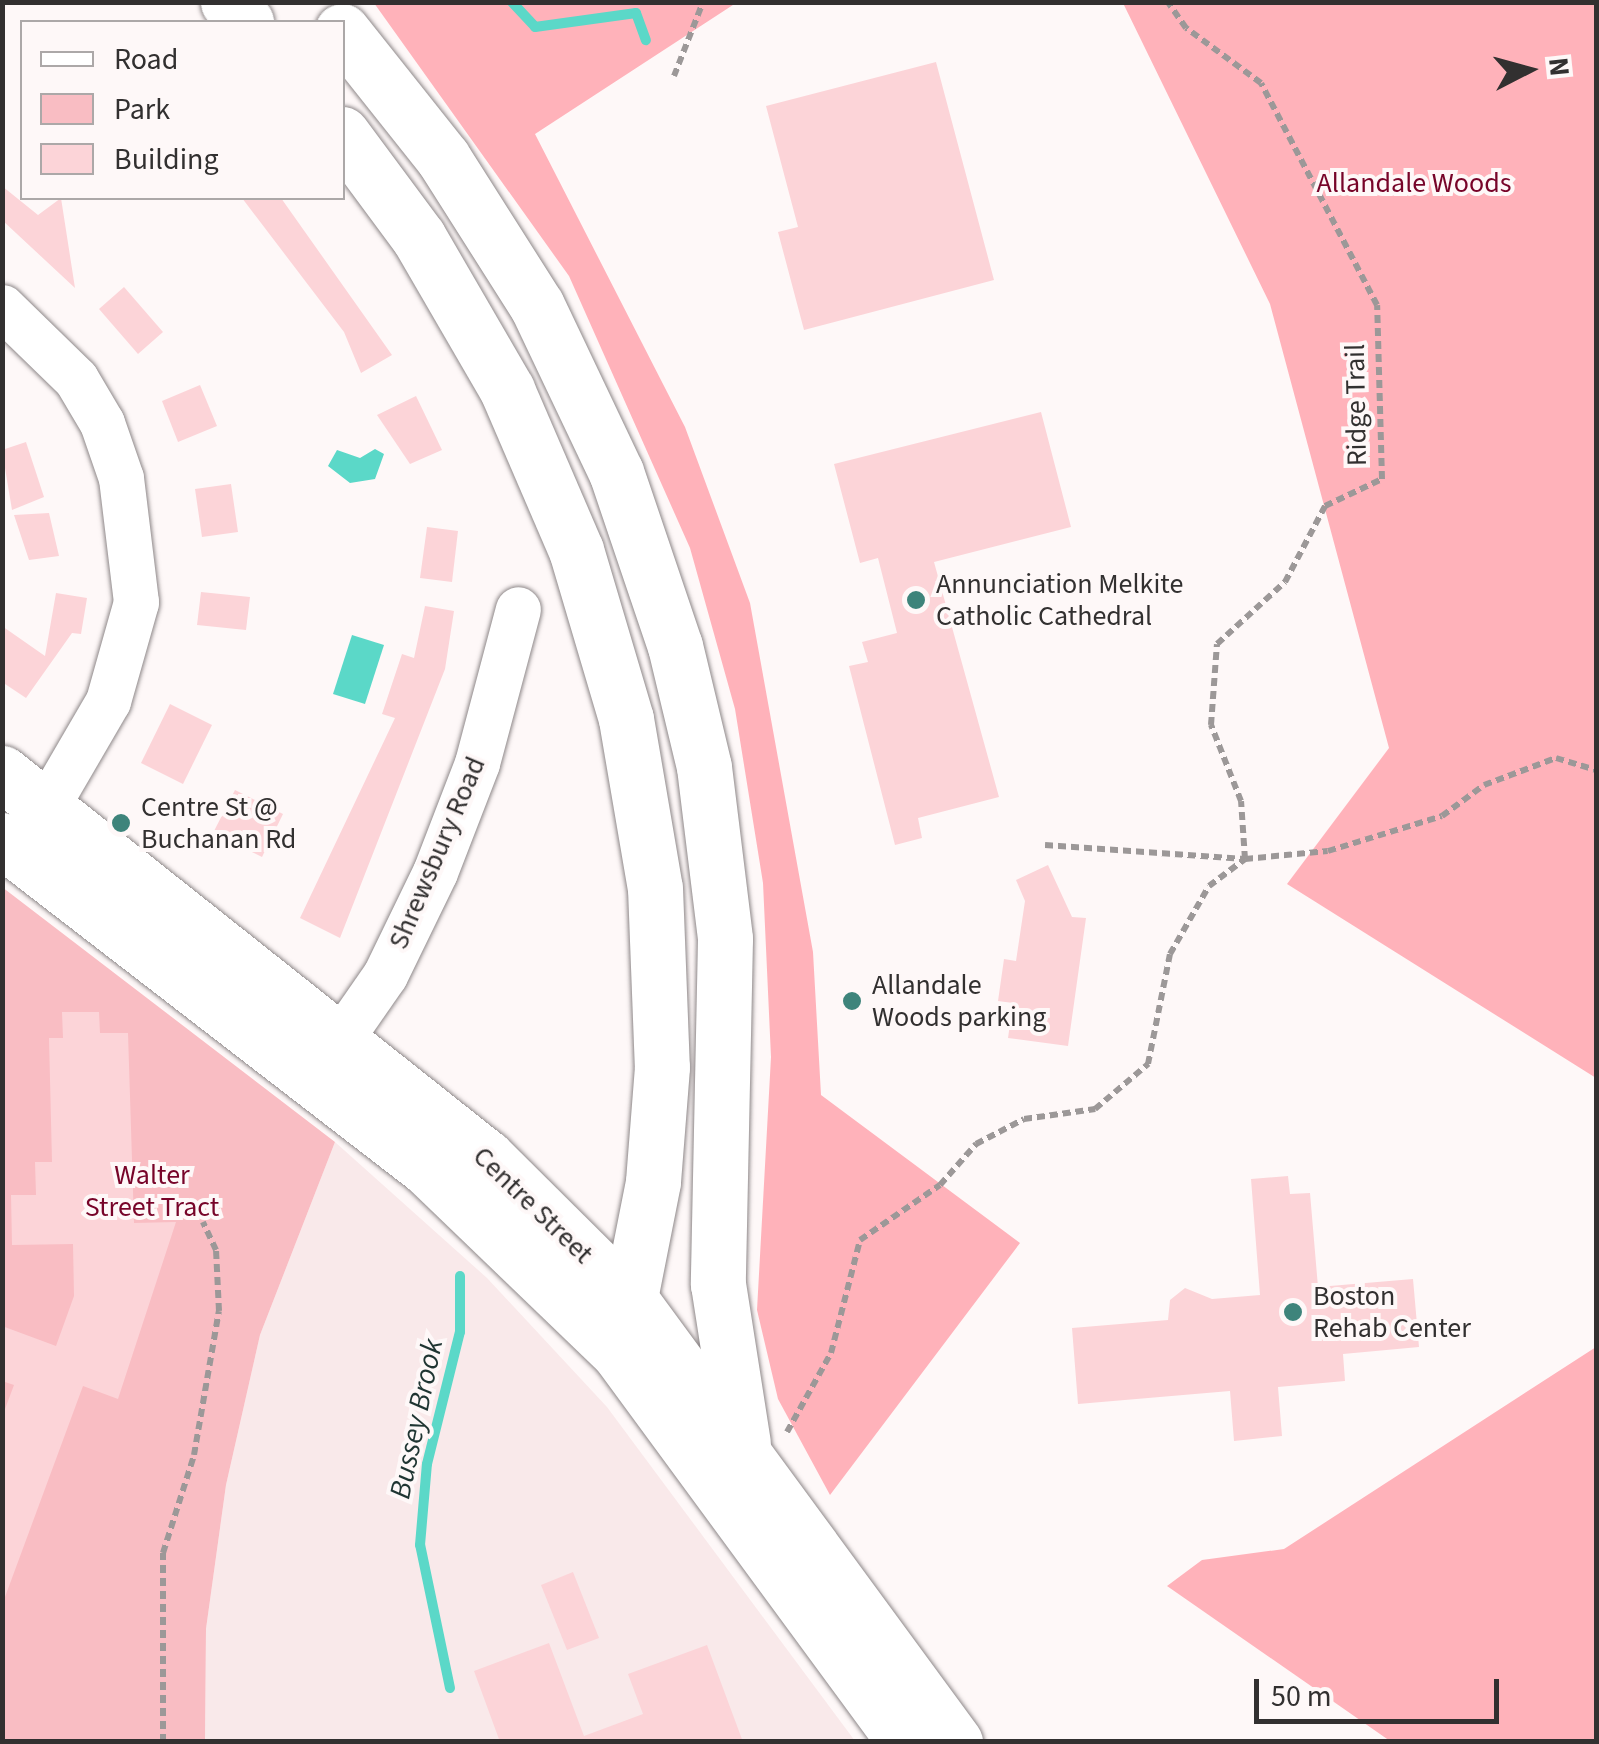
<!DOCTYPE html>
<html>
<head>
<meta charset="utf-8">
<style>
  body { margin:0 }
  #map { position:relative; width:1599px; height:1744px; overflow:hidden; background:#fef8f8; font-family:"Source Sans 3",sans-serif }
  div>[style] { position:absolute }
  [style*='--x'] { left:calc(var(--x)*1px); top:calc(var(--y)*1px); width:calc(var(--w)*1px); rotate:calc(var(--a)*1deg) }
  .built>* { inset:0; background:#f9e9ea }
  .green>* { inset:0; background:#f9bdc3 }
  .forest>* { inset:0; background:#ffb2ba }
  .water>* { inset:0; background:#5bd8c8 }
  .stream>* { height:10px; margin:-5px; padding:0 5px; transform-origin:5px; border-radius:5px; background:#5bd8c8 }
  .building>* { inset:0; background:#fcd4d8 }
  .path>* { height:6px; margin-top:-3px; transform-origin:0; background:repeating-linear-gradient(90deg,#9c9898 0 8px,transparent 0 13px) }
  .roads { filter:drop-shadow(0 0 2px #8e8889) drop-shadow(0 0 2px #8e8889) }
  .minor>* { height:45px; margin:-22.5px; padding:0 22.5px; transform-origin:22.5px; border-radius:22.5px; background:#fff }
  .major>* { height:55px; margin:-27.5px; padding:0 27.5px; transform-origin:27.5px; border-radius:27.5px; background:#fff }
  .highway>* { height:55px; margin:-27.5px; padding:0 27.5px; transform-origin:27.5px; border-radius:27.5px; background:#fff }
  .dots>* { width:28px; height:28px; translate:-50% -50%; box-sizing:border-box; border:5px solid #fef8f8; border-radius:50% }
  span { translate:-50% -50%; white-space:nowrap; text-align:center; line-height:1.15; -webkit-text-stroke:8px #fef8f8; paint-order:stroke }
  .park-label { font-size:28px; color:#770429 }
  .street-label { font-size:28px; color:#323030 }
  .poi-label { font-size:28px; color:#323030 }
  .left { translate:0 -50%; text-align:left }
  .water-label { font-size:30px; color:#1f3532; font-style:italic }
  .frame { position:absolute; inset:0; border:5px solid #323030; pointer-events:none }
  .legend { position:absolute; left:20px; top:20px; width:325px; height:180px; box-sizing:border-box; background:#fef8f8; border:2px solid #aca8a8; margin:0; padding:12px 18px; list-style:none; font-size:30px; color:#323030 }
  .legend li { display:flex; align-items:center; gap:20px; height:50px }
  .legend b { width:50px; border:2px solid #aca8a8 }
  .north { position:absolute; left:1479px; top:20px; width:100px; height:100px; -webkit-text-stroke:8px #fef8f8; paint-order:stroke; rotate:84deg; font-size:28px; font-weight:700; line-height:40px; text-align:center; color:#323030 }
  .north::after { content:''; display:block; margin:auto; width:35px; height:45px; background:#323030; clip-path:polygon(50% 0,100% 100%,50% 72%,0 100%) }
  .scale { position:absolute; left:1254px; top:1679px; width:245px; height:45px; box-sizing:border-box; border:5px solid #323030; border-top:0; padding-left:12px; font-size:30px; line-height:35px; white-space:nowrap; color:#323030; -webkit-text-stroke:8px #fef8f8; paint-order:stroke }
</style>
</head>
<body>
<div id="map">
  <div class="built">
    <i style="clip-path:polygon(335px 1142px,487px 1278px,607px 1407px,855px 1741px,205px 1742px,206px 1629px,226px 1485px,260px 1335px)"></i>
  </div>
  <div class="green">
    <i style="clip-path:polygon(2px 887px,335px 1142px,260px 1335px,226px 1485px,206px 1629px,205px 1741px,3px 1741px)"></i>
  </div>
  <div class="forest">
    <i style="clip-path:polygon(374px 3px,736px 3px,535px 134px,685px 427px,750px 603px,813px 952px,821px 1095px,1020px 1243px,830px 1495px,778px 1399px,757px 1310px,771px 1057px,763px 883px,735px 709px,690px 548px,569px 276px)"></i>
    <i style="clip-path:polygon(1123px 3px,1596px 3px,1596px 1078px,1287px 884px,1389px 748px,1270px 304px)"></i>
    <i style="clip-path:polygon(1596px 1347px,1596px 1741px,1390px 1741px,1167px 1586px,1202px 1560px,1284px 1549px)"></i>
  </div>
  <div class="water">
    <i style="clip-path:polygon(375px 449px,384px 454px,375px 479px,350px 483px,328px 466px,337px 450px,360px 458px)"></i>
    <i style="clip-path:polygon(352px 635px,384px 645px,365px 704px,333px 694px)"></i>
  </div>
  <div class="stream">
    <i style="--x:512;--y:2;--w:34;--a:47"></i>
    <i style="--x:535;--y:27;--w:102;--a:-7.9"></i>
    <i style="--x:636;--y:13;--w:29;--a:70"></i>
    <i style="--x:450;--y:1688;--w:146;--a:-101.8"></i>
    <i style="--x:420;--y:1545;--w:81;--a:-85.1"></i>
    <i style="--x:427;--y:1464;--w:136;--a:-76"></i>
    <i style="--x:460;--y:1332;--w:56;--a:-90"></i>
  </div>
  <div class="building">
    <i style="clip-path:polygon(936px 62px,994px 280px,804px 330px,778px 232px,798px 227px,766px 106px)"></i>
    <i style="clip-path:polygon(2px 186px,38px 215px,61px 198px,75px 288px,2px 220px)"></i>
    <i style="clip-path:polygon(242px 198px,281px 198px,392px 355px,361px 373px,344px 332px)"></i>
    <i style="clip-path:polygon(124px 287px,163px 332px,138px 354px,99px 309px)"></i>
    <i style="clip-path:polygon(200px 385px,217px 426px,178px 442px,162px 401px)"></i>
    <i style="clip-path:polygon(416px 396px,442px 450px,410px 464px,377px 415px)"></i>
    <i style="clip-path:polygon(1041px 412px,1071px 527px,934px 562px,999px 797px,918px 818px,922px 838px,895px 845px,849px 666px,868px 662px,862px 642px,897px 633px,878px 558px,860px 563px,834px 464px)"></i>
    <i style="clip-path:polygon(26px 442px,44px 497px,12px 510px,2px 450px)"></i>
    <i style="clip-path:polygon(231px 484px,238px 532px,202px 537px,195px 489px)"></i>
    <i style="clip-path:polygon(49px 513px,59px 556px,29px 560px,14px 515px)"></i>
    <i style="clip-path:polygon(427px 527px,458px 531px,452px 582px,420px 578px)"></i>
    <i style="clip-path:polygon(201px 592px,250px 597px,246px 630px,197px 625px)"></i>
    <i style="clip-path:polygon(56px 593px,87px 598px,81px 634px,72px 633px,26px 698px,2px 682px,2px 626px,45px 656px)"></i>
    <i style="clip-path:polygon(425px 606px,454px 611px,445px 669px,340px 938px,300px 918px,395px 718px,382px 714px,402px 654px,414px 658px)"></i>
    <i style="clip-path:polygon(170px 704px,212px 725px,183px 784px,141px 763px)"></i>
    <i style="clip-path:polygon(235px 790px,283px 814px,262px 857px,213px 833px)"></i>
    <i style="clip-path:polygon(1048px 865px,1072px 917px,1086px 918px,1068px 1046px,1008px 1038px,1013px 1003px,998px 1001px,1004px 959px,1016px 961px,1025px 901px,1016px 880px)"></i>
    <i style="clip-path:polygon(62px 1012px,99px 1012px,100px 1033px,128px 1033px,134px 1223px,176px 1222px,118px 1399px,83px 1386px,5px 1597px,2px 1417px,14px 1385px,2px 1381px,2px 1326px,56px 1346px,74px 1296px,73px 1244px,12px 1245px,11px 1195px,36px 1195px,35px 1162px,52px 1162px,49px 1038px,63px 1038px)"></i>
    <i style="clip-path:polygon(1288px 1176px,1290px 1194px,1310px 1193px,1318px 1287px,1413px 1279px,1419px 1347px,1343px 1354px,1345px 1381px,1278px 1387px,1282px 1436px,1234px 1441px,1230px 1391px,1078px 1404px,1072px 1328px,1168px 1320px,1170px 1300px,1185px 1288px,1212px 1299px,1260px 1295px,1251px 1179px)"></i>
    <i style="clip-path:polygon(573px 1572px,599px 1638px,567px 1650px,541px 1585px)"></i>
    <i style="clip-path:polygon(549px 1643px,584px 1736px,643px 1714px,628px 1674px,707px 1645px,743px 1742px,500px 1742px,474px 1671px)"></i>
  </div>
  <div class="path">
    <i style="--x:674;--y:76;--w:79;--a:-68.6"></i>
    <i style="--x:1045;--y:845;--w:200;--a:4"></i>
    <i style="--x:1245;--y:859;--w:58;--a:-93.9"></i>
    <i style="--x:1241;--y:801;--w:82;--a:-111.5"></i>
    <i style="--x:1211;--y:725;--w:81;--a:-85.8"></i>
    <i style="--x:1217;--y:644;--w:92;--a:-42.4"></i>
    <i style="--x:1285;--y:582;--w:86;--a:-62.2"></i>
    <i style="--x:1325;--y:506;--w:63;--a:-25.3"></i>
    <i style="--x:1382;--y:479;--w:174;--a:-91.6"></i>
    <i style="--x:1377;--y:305;--w:250;--a:-117.6"></i>
    <i style="--x:1261;--y:83;--w:93;--a:-143.7"></i>
    <i style="--x:1186;--y:28;--w:32;--a:-125"></i>
    <i style="--x:787;--y:1432;--w:90;--a:-60.9"></i>
    <i style="--x:831;--y:1353;--w:117;--a:-75.6"></i>
    <i style="--x:860;--y:1240;--w:97;--a:-34.5"></i>
    <i style="--x:940;--y:1185;--w:55;--a:-48.7"></i>
    <i style="--x:976;--y:1144;--w:54;--a:-27.5"></i>
    <i style="--x:1024;--y:1119;--w:72;--a:-8"></i>
    <i style="--x:1095;--y:1109;--w:70;--a:-40.3"></i>
    <i style="--x:1148;--y:1064;--w:112;--a:-78.7"></i>
    <i style="--x:1170;--y:954;--w:78;--a:-60.2"></i>
    <i style="--x:1209;--y:886;--w:45;--a:-36.9"></i>
    <i style="--x:1245;--y:859;--w:83;--a:-5.5"></i>
    <i style="--x:1328;--y:851;--w:119;--a:-17.1"></i>
    <i style="--x:1442;--y:816;--w:52;--a:-36.4"></i>
    <i style="--x:1484;--y:785;--w:77;--a:-20.6"></i>
    <i style="--x:1556;--y:758;--w:42;--a:16.7"></i>
    <i style="--x:163;--y:1742;--w:189;--a:-90"></i>
    <i style="--x:163;--y:1553;--w:103;--a:-72.4"></i>
    <i style="--x:194;--y:1455;--w:146;--a:-80.2"></i>
    <i style="--x:219;--y:1311;--w:61;--a:-92.8"></i>
    <i style="--x:216;--y:1250;--w:31;--a:-115"></i>
  </div>
  <div class="roads">
    <div class="minor">
      <i style="--x:2;--y:307;--w:103;--a:44.2"></i>
      <i style="--x:76;--y:379;--w:51;--a:59.4"></i>
      <i style="--x:102;--y:423;--w:58;--a:70.9"></i>
      <i style="--x:121;--y:478;--w:125;--a:83.1"></i>
      <i style="--x:136;--y:602;--w:103;--a:105.8"></i>
      <i style="--x:108;--y:701;--w:157;--a:120.2"></i>
      <i style="--x:321;--y:1067;--w:112;--a:-55.2"></i>
      <i style="--x:385;--y:975;--w:114;--a:-64.1"></i>
      <i style="--x:435;--y:872;--w:117;--a:-68.9"></i>
      <i style="--x:477;--y:763;--w:159;--a:-75.1"></i>
    </div>
    <div class="major">
      <i style="--x:2;--y:773;--w:619;--a:38.44"></i>
      <i style="--x:487;--y:1158;--w:204;--a:44.8"></i>
      <i style="--x:2;--y:840;--w:537;--a:37.66"></i>
      <i style="--x:427;--y:1168;--w:267;--a:43.9"></i>
    </div>
    <div class="highway">
      <i style="--x:228;--y:2;--w:27;--a:48"></i>
      <i style="--x:342;--y:31;--w:162;--a:51.5"></i>
      <i style="--x:443;--y:158;--w:175;--a:57.6"></i>
      <i style="--x:537;--y:306;--w:184;--a:64.6"></i>
      <i style="--x:616;--y:472;--w:184;--a:71.3"></i>
      <i style="--x:675;--y:646;--w:124;--a:76.5"></i>
      <i style="--x:704;--y:767;--w:173;--a:83"></i>
      <i style="--x:725;--y:939;--w:345;--a:91.2"></i>
      <i style="--x:718;--y:1284;--w:161;--a:81.1"></i>
      <i style="--x:342;--y:134;--w:129;--a:53.5"></i>
      <i style="--x:419;--y:238;--w:176;--a:59.9"></i>
      <i style="--x:507;--y:390;--w:174;--a:66.7"></i>
      <i style="--x:576;--y:550;--w:176;--a:73.5"></i>
      <i style="--x:626;--y:719;--w:171;--a:80.3"></i>
      <i style="--x:655;--y:888;--w:179;--a:87.8"></i>
      <i style="--x:662;--y:1067;--w:115;--a:94.5"></i>
      <i style="--x:653;--y:1182;--w:174;--a:101.2"></i>
      <i style="--x:619;--y:1353;--w:483;--a:53.7"></i>
      <i style="--x:632;--y:1302;--w:546;--a:53.72"></i>
    </div>
  </div>
  <div class="dots">
    <i style="left:916px;top:600px;background:#3e847b"></i>
    <i style="left:121px;top:823px;background:#3e847b"></i>
    <i style="left:852px;top:1001px;background:#3e847b"></i>
    <i style="left:1293px;top:1312px;background:#3e847b"></i>
  </div>
  <div class="park-label">
    <span style="left:1414px;top:183px">Allandale Woods</span>
    <span style="left:152px;top:1191px">Walter<br>Street Tract</span>
  </div>
  <div class="street-label">
    <span style="left:1356px;top:405px;rotate:-91deg">Ridge Trail</span>
    <span style="left:437px;top:853px;rotate:-67deg">Shrewsbury Road</span>
    <span style="left:533px;top:1205px;rotate:44deg">Centre Street</span>
  </div>
  <div class="poi-label">
    <span class="left" style="left:936px;top:600px">Annunciation Melkite<br>Catholic Cathedral</span>
    <span class="left" style="left:141px;top:823px">Centre St @<br>Buchanan Rd</span>
    <span class="left" style="left:872px;top:1001px">Allandale<br>Woods parking</span>
    <span class="left" style="left:1313px;top:1312px">Boston<br>Rehab Center</span>
  </div>
  <div class="water-label">
    <span style="left:417px;top:1419px;rotate:-78deg">Bussey Brook</span>
  </div>
  <div class="frame"></div>
  <ul class="legend">
  <li><b style="height:12px;background:#fff"></b>Road</li>
  <li><b style="height:28px;background:#f9bdc3"></b>Park</li>
  <li><b style="height:28px;background:#fcd4d8"></b>Building</li>
  </ul>
  <div class="north">N</div>
  <div class="scale">50 m</div>
</div>
</body>
</html>
